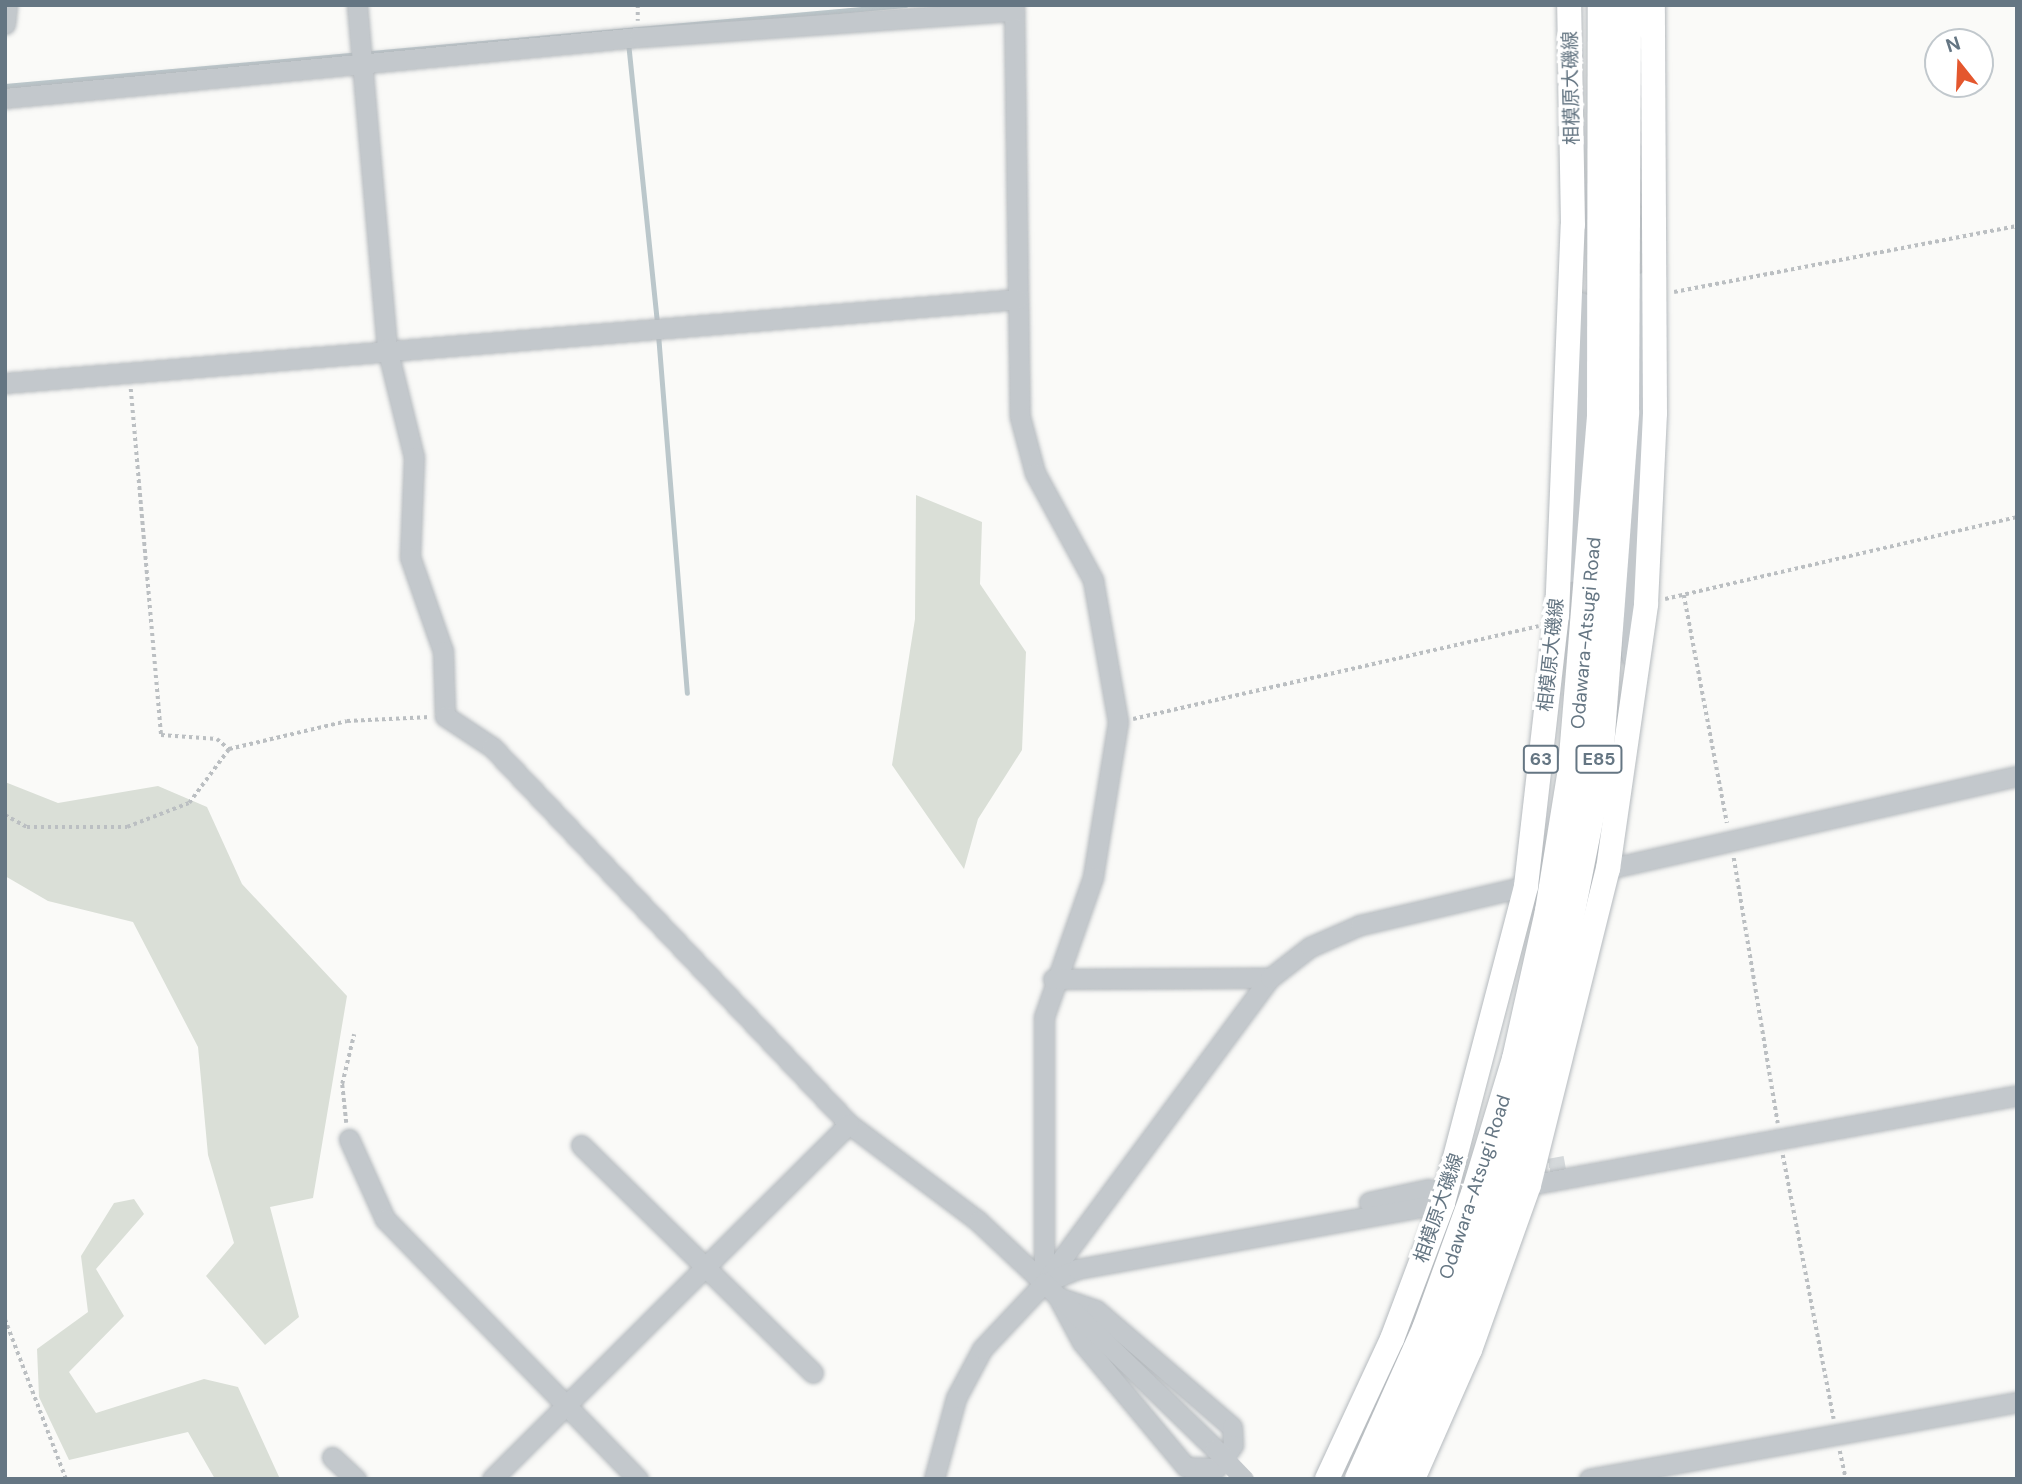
<!DOCTYPE html>
<html>
<head>
<meta charset="utf-8">
<style>
  body { margin:0 }
  #map { position:relative; width:2022px; height:1484px; overflow:hidden; background:#fafaf8; font-family:"DM Sans","Noto Sans JP",sans-serif }
  div>[style] { position:absolute }
  [style*='--x'] { left:calc(var(--x)*1px); top:calc(var(--y)*1px); width:calc(var(--w)*1px); rotate:calc(var(--a)*1deg) }
  .green>* { inset:0; background:#dadfd7 }
  .stream>* { height:5px; margin:-2.5px; padding:0 2.5px; transform-origin:2.5px; border-radius:2.5px; background:#bbc7cb }
  .minor-tunnel>* { height:19px; margin-top:-9.5px; transform-origin:0; background:repeating-linear-gradient(90deg,#d5d9db 0 19px,transparent 0 29px) }
  .path>* { height:3.5px; margin-top:-1.75px; transform-origin:0; background:repeating-linear-gradient(90deg,#bbbfc2 0 3.5px,transparent 0 7px) }
  .roads { filter:drop-shadow(0 0 2px #b5babe) drop-shadow(0 0 2px #b5babe) }
  .minor>* { height:19px; margin:-9.5px; padding:0 9.5px; transform-origin:9.5px; border-radius:9.5px; background:#c3c8cc }
  .major>* { height:24px; margin:-12px; padding:0 12px; transform-origin:12px; border-radius:12px; background:#fff }
  .highway>* { height:30px; margin:-15px; padding:0 15px; transform-origin:15px; border-radius:15px; background:#fff }
  .minor-bridge>* { height:19px; margin:-9.5px; padding:0 9.5px; transform-origin:9.5px; border-radius:9.5px; background:#c3c8cc }
  span { translate:-50% -50%; white-space:nowrap; text-align:center; line-height:1.15; -webkit-text-stroke:7px #fff; paint-order:stroke }
  .shield-label span { padding:2px 5px; background:#fff; border:2px solid; border-radius:5px; -webkit-text-stroke-width:0 }
  .shield-label { font-size:18px; color:#657683; font-weight:700 }
  .street-label { font-size:19px; color:#657683 }
  .frame { position:absolute; inset:0; border:7px solid #657683; pointer-events:none }
  .north { position:absolute; left:1924px; top:28px; width:70px; height:70px; box-sizing:border-box; background:#fff; border:2px solid #c1c8cd; border-radius:50%; rotate:342deg; font-size:19px; font-weight:700; line-height:28px; text-align:center; color:#657683 }
  .north::after { content:''; display:block; margin:auto; width:24px; height:32px; background:#e4572e; clip-path:polygon(50% 0,100% 100%,50% 72%,0 100%) }
</style>
</head>
<body>
<div id="map">
  <div class="green">
    <i style="clip-path:polygon(916px 495px,982px 522px,980px 584px,1026px 652px,1022px 750px,978px 819px,964px 869px,892px 765px,915px 619px)"></i>
    <i style="clip-path:polygon(5px 782px,58px 803px,158px 786px,207px 807px,242px 884px,347px 996px,313px 1198px,270px 1207px,299px 1317px,265px 1345px,206px 1276px,234px 1243px,208px 1155px,198px 1047px,133px 922px,48px 901px,5px 876px)"></i>
    <i style="clip-path:polygon(134px 1199px,144px 1214px,96px 1269px,124px 1316px,69px 1372px,96px 1413px,204px 1379px,238px 1387px,280px 1479px,215px 1479px,188px 1432px,69px 1460px,39px 1397px,37px 1349px,88px 1312px,81px 1256px,114px 1203px)"></i>
  </div>
  <div class="stream">
    <i style="--x:628;--y:42;--w:283;--a:84.1"></i>
    <i style="--x:5;--y:86;--w:904;--a:-5.14"></i>
    <i style="--x:658;--y:334;--w:360;--a:85.4"></i>
  </div>
  <div class="minor-tunnel">
    <i style="--x:1521;--y:1173;--w:45;--a:-10.3"></i>
  </div>
  <div class="path">
    <i style="--x:638;--y:5;--w:16;--a:90"></i>
    <i style="--x:1674;--y:292;--w:349;--a:-10.9"></i>
    <i style="--x:131;--y:389;--w:347;--a:85"></i>
    <i style="--x:161;--y:735;--w:56;--a:4.1"></i>
    <i style="--x:217;--y:739;--w:16;--a:40"></i>
    <i style="--x:1684;--y:595;--w:232;--a:79.3"></i>
    <i style="--x:1665;--y:599;--w:361;--a:-13.1"></i>
    <i style="--x:1133;--y:719;--w:416;--a:-12.9"></i>
    <i style="--x:5;--y:815;--w:25;--a:29"></i>
    <i style="--x:27;--y:827;--w:100;--a:0"></i>
    <i style="--x:127;--y:827;--w:66;--a:-21.2"></i>
    <i style="--x:189;--y:803;--w:67;--a:-53.5"></i>
    <i style="--x:229;--y:749;--w:121;--a:-13.3"></i>
    <i style="--x:347;--y:721;--w:83;--a:-2.8"></i>
    <i style="--x:1734;--y:858;--w:269;--a:80.6"></i>
    <i style="--x:346;--y:1123;--w:39;--a:-96"></i>
    <i style="--x:342;--y:1084;--w:51;--a:-76.5"></i>
    <i style="--x:1783;--y:1155;--w:269;--a:79.1"></i>
    <i style="--x:5;--y:1319;--w:171;--a:69.1"></i>
    <i style="--x:1840;--y:1451;--w:29;--a:78"></i>
  </div>
  <div class="roads">
    <div class="minor">
      <i style="--x:357;--y:5;--w:344;--a:85"></i>
      <i style="--x:387;--y:348;--w:112;--a:76.1"></i>
      <i style="--x:414;--y:457;--w:100;--a:92.3"></i>
      <i style="--x:410;--y:557;--w:100;--a:70.7"></i>
      <i style="--x:443;--y:651;--w:65;--a:88.2"></i>
      <i style="--x:445;--y:716;--w:56;--a:33.4"></i>
      <i style="--x:492;--y:747;--w:519;--a:46.56"></i>
      <i style="--x:849;--y:1124;--w:161;--a:36.9"></i>
      <i style="--x:978;--y:1221;--w:91;--a:43.2"></i>
      <i style="--x:1014;--y:5;--w:412;--a:89.2"></i>
      <i style="--x:1020;--y:417;--w:58;--a:75"></i>
      <i style="--x:1035;--y:473;--w:122;--a:61.5"></i>
      <i style="--x:1093;--y:580;--w:144;--a:80"></i>
      <i style="--x:1118;--y:722;--w:157;--a:99.2"></i>
      <i style="--x:1093;--y:877;--w:148;--a:109.3"></i>
      <i style="--x:1044;--y:1017;--w:266;--a:90"></i>
      <i style="--x:5;--y:24;--w:19;--a:-84"></i>
      <i style="--x:5;--y:98;--w:637;--a:-5.5"></i>
      <i style="--x:639;--y:37;--w:376;--a:-4"></i>
      <i style="--x:5;--y:383;--w:1016;--a:-4.74"></i>
      <i style="--x:1570;--y:572;--w:116;--a:-85.1"></i>
      <i style="--x:1580;--y:456;--w:154;--a:-89.6"></i>
      <i style="--x:1631;--y:656;--w:375;--a:-87.9"></i>
      <i style="--x:1608;--y:869;--w:419;--a:-12.8"></i>
      <i style="--x:1053;--y:979;--w:217;--a:-0.3"></i>
      <i style="--x:349;--y:1139;--w:88;--a:65.8"></i>
      <i style="--x:385;--y:1219;--w:363;--a:45.8"></i>
      <i style="--x:581;--y:1145;--w:325;--a:44.5"></i>
      <i style="--x:1529;--y:1185;--w:496;--a:-10.4"></i>
      <i style="--x:1369;--y:1202;--w:61;--a:-12.2"></i>
      <i style="--x:1044;--y:1283;--w:380;--a:-53.5"></i>
      <i style="--x:1270;--y:978;--w:51;--a:-37.8"></i>
      <i style="--x:1310;--y:947;--w:55;--a:-23.7"></i>
      <i style="--x:1360;--y:925;--w:171;--a:-13.2"></i>
      <i style="--x:1044;--y:1283;--w:36;--a:-23"></i>
      <i style="--x:1077;--y:1269;--w:372;--a:-10.2"></i>
      <i style="--x:1058;--y:1297;--w:40;--a:18.9"></i>
      <i style="--x:1096;--y:1310;--w:179;--a:40.7"></i>
      <i style="--x:1232;--y:1427;--w:18;--a:87"></i>
      <i style="--x:1233;--y:1445;--w:29;--a:126"></i>
      <i style="--x:1216;--y:1468;--w:30;--a:-178"></i>
      <i style="--x:1186;--y:1467;--w:163;--a:-129.8"></i>
      <i style="--x:1082;--y:1342;--w:51;--a:-118.1"></i>
      <i style="--x:332;--y:1457;--w:33;--a:43"></i>
      <i style="--x:492;--y:1479;--w:503;--a:-44.84"></i>
      <i style="--x:934;--y:1479;--w:84;--a:-74.8"></i>
      <i style="--x:956;--y:1398;--w:55;--a:-62"></i>
      <i style="--x:982;--y:1349;--w:91;--a:-46.8"></i>
      <i style="--x:1044;--y:1283;--w:238;--a:44.1"></i>
      <i style="--x:1589;--y:1479;--w:435;--a:-10.2"></i>
    </div>
    <div class="major">
      <i style="--x:1327;--y:1479;--w:154;--a:-65.1"></i>
      <i style="--x:1392;--y:1339;--w:145;--a:-69.4"></i>
      <i style="--x:1443;--y:1203;--w:328;--a:-75.3"></i>
      <i style="--x:1526;--y:886;--w:272;--a:-83.5"></i>
      <i style="--x:1557;--y:616;--w:391;--a:-87.7"></i>
      <i style="--x:1573;--y:225;--w:220;--a:-91"></i>
      <i style="--x:1413;--y:1479;--w:141;--a:-66.2"></i>
      <i style="--x:1470;--y:1350;--w:175;--a:-70.3"></i>
      <i style="--x:1529;--y:1185;--w:326;--a:-76"></i>
      <i style="--x:1608;--y:869;--w:268;--a:-81.8"></i>
      <i style="--x:1646;--y:604;--w:191;--a:-87.3"></i>
      <i style="--x:1655;--y:413;--w:408;--a:-90.3"></i>
    </div>
    <div class="highway">
      <i style="--x:1360;--y:1479;--w:164;--a:-65.9"></i>
      <i style="--x:1427;--y:1329;--w:144;--a:-70.1"></i>
      <i style="--x:1476;--y:1194;--w:141;--a:-73.1"></i>
      <i style="--x:1517;--y:1059;--w:152;--a:-77.4"></i>
      <i style="--x:1550;--y:911;--w:144;--a:-80.8"></i>
      <i style="--x:1573;--y:769;--w:352;--a:-85.3"></i>
      <i style="--x:1602;--y:418;--w:413;--a:-89.9"></i>
      <i style="--x:1385;--y:1479;--w:156;--a:-65.7"></i>
      <i style="--x:1449;--y:1337;--w:153;--a:-70.1"></i>
      <i style="--x:1501;--y:1193;--w:136;--a:-73.3"></i>
      <i style="--x:1540;--y:1063;--w:295;--a:-78.8"></i>
      <i style="--x:1597;--y:774;--w:362;--a:-85.7"></i>
      <i style="--x:1624;--y:413;--w:408;--a:-89.7"></i>
    </div>
  </div>
  <div class="minor-bridge">
    <i style="--x:1215;--y:1449;--w:42;--a:46"></i>
  </div>
  <div class="shield-label">
    <span style="left:1541px;top:759px">63</span>
    <span style="left:1599px;top:759px">E85</span>
  </div>
  <div class="street-label">
    <span style="left:1571px;top:88px;rotate:-91deg">相模原大磯線</span>
    <span style="left:1586px;top:633px;rotate:-85deg">Odawara-Atsugi Road</span>
    <span style="left:1551px;top:655px;rotate:-84deg">相模原大磯線</span>
    <span style="left:1475px;top:1187px;rotate:-72deg">Odawara-Atsugi Road</span>
    <span style="left:1439px;top:1208px;rotate:-71deg">相模原大磯線</span>
  </div>
  <div class="frame"></div>
  <div class="north">N</div>
</div>
</body>
</html>
